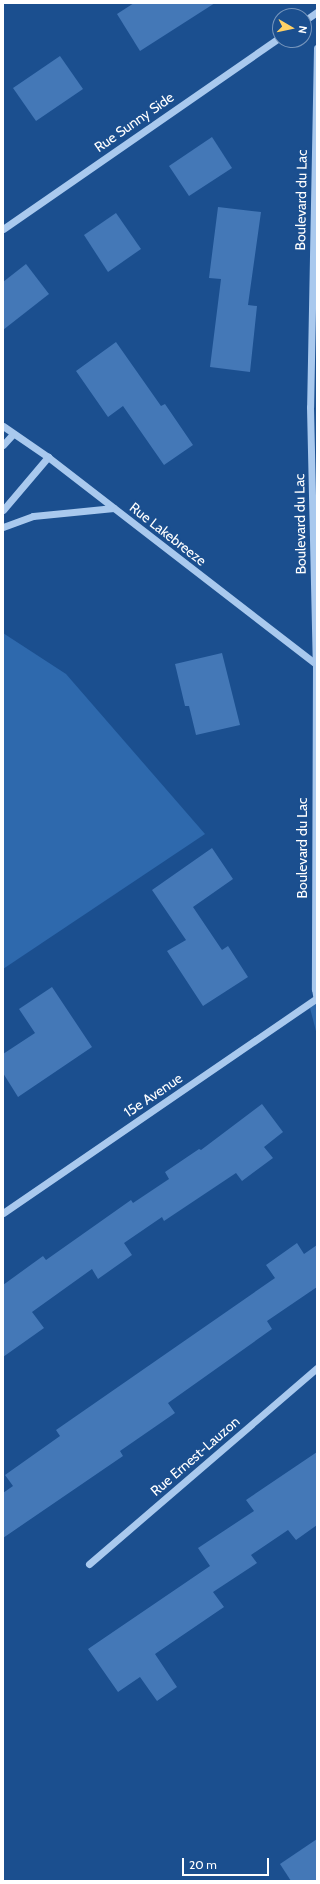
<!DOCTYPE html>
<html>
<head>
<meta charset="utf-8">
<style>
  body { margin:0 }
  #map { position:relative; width:320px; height:1884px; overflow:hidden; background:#1b4f8f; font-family:Cabin,sans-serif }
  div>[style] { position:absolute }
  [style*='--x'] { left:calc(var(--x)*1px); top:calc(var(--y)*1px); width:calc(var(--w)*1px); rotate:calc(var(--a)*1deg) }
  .green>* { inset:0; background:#2e69ad }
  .building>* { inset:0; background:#4478b7 }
  .minor>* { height:7px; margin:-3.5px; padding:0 3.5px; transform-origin:3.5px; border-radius:3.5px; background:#a9c9ee }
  span { translate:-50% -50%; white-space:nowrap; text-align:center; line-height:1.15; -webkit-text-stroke:4px #1b4f8f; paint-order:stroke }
  .street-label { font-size:14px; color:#fff }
  .frame { position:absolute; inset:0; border:4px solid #fff; pointer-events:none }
  .north { position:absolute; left:272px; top:8px; width:40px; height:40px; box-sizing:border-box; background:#1b4f8f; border:1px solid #7695bc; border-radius:50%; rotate:99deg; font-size:11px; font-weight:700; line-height:16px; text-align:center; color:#fff }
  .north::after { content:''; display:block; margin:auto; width:14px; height:18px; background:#ffd166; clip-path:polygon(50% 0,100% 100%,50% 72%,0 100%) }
  .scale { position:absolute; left:182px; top:1858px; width:87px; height:18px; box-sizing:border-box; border:2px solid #fff; border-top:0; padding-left:5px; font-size:12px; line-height:14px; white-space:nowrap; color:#fff; -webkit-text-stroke:3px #1b4f8f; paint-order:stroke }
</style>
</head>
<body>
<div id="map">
  <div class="green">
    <i style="clip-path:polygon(3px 633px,66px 674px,205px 834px,3px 969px)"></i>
    <i style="clip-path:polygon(317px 1003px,317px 1035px,310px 1008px)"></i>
  </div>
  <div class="building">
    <i style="clip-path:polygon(134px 3px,215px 3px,140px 51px,117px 14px)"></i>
    <i style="clip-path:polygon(60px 56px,83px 89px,36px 121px,13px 88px)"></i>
    <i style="clip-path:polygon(212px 137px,232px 168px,189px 196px,169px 166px)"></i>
    <i style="clip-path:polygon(218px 207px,261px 212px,248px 305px,257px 306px,250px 372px,210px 367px,221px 279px,209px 278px)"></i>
    <i style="clip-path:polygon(116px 213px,141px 249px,108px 272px,84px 235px)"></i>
    <i style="clip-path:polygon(26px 264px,49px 294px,3px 330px,3px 282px)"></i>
    <i style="clip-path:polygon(116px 342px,161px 406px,165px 404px,193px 445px,164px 465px,123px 406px,108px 417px,76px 371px)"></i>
    <i style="clip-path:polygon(222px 653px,240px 725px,196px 735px,189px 706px,185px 706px,175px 664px)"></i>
    <i style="clip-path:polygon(212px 848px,233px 879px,193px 907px,222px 950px,228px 946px,248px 977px,203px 1006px,167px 951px,186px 940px,152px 890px)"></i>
    <i style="clip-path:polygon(52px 987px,92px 1047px,18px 1097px,3px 1073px,3px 1054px,35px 1033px,19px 1009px)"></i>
    <i style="clip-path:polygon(262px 1104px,283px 1132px,264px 1147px,273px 1158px,242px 1181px,236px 1173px,164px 1221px,162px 1217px,124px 1243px,132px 1255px,98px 1279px,92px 1269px,32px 1312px,44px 1328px,3px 1357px,3px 1285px,43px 1256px,46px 1260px,131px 1200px,133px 1203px,169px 1179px,165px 1172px,199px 1149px,201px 1150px)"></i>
    <i style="clip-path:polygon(297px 1243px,304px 1254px,317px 1245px,317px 1287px,267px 1321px,272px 1329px,168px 1403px,175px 1413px,120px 1451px,123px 1456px,3px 1538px,3px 1493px,13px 1486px,5px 1475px,60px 1436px,56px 1430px,275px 1278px,266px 1265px)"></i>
    <i style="clip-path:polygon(317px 1452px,317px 1525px,296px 1540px,288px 1530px,251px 1555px,257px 1563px,213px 1592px,224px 1607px,155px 1654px,177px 1687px,157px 1701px,140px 1677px,118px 1692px,88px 1649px,210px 1566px,198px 1548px,254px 1511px,246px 1500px)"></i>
    <i style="clip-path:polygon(317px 1839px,317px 1881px,291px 1881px,280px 1864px)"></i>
  </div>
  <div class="minor">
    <i style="--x:304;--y:21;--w:16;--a:-35"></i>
    <i style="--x:317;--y:48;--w:359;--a:91.1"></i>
    <i style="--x:310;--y:407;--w:257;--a:88.7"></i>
    <i style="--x:316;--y:664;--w:325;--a:90.2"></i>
    <i style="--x:315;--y:989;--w:11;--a:80"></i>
    <i style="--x:3;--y:229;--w:337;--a:-34.7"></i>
    <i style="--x:3;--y:426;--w:55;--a:34.6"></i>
    <i style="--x:48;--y:457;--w:339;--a:37.7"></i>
    <i style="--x:3;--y:445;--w:15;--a:-48"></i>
    <i style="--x:3;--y:510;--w:70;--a:-49.7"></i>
    <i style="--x:3;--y:527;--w:32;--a:-20"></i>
    <i style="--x:33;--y:516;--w:81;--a:-5.6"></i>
    <i style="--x:3;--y:1213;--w:381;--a:-34.4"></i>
    <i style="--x:89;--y:1564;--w:301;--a:-40.7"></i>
  </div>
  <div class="street-label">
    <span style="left:134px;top:122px;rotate:-35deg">Rue Sunny Side</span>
    <span style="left:301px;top:200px;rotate:-89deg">Boulevard du Lac</span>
    <span style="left:300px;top:524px;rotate:-91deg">Boulevard du Lac</span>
    <span style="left:168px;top:534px;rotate:38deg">Rue Lakebreeze</span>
    <span style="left:302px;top:848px;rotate:-90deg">Boulevard du Lac</span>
    <span style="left:153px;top:1095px;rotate:-34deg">15e Avenue</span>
    <span style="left:195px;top:1456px;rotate:-41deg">Rue Ernest-Lauzon</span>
  </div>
  <div class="frame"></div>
  <div class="north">N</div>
  <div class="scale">20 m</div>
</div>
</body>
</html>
